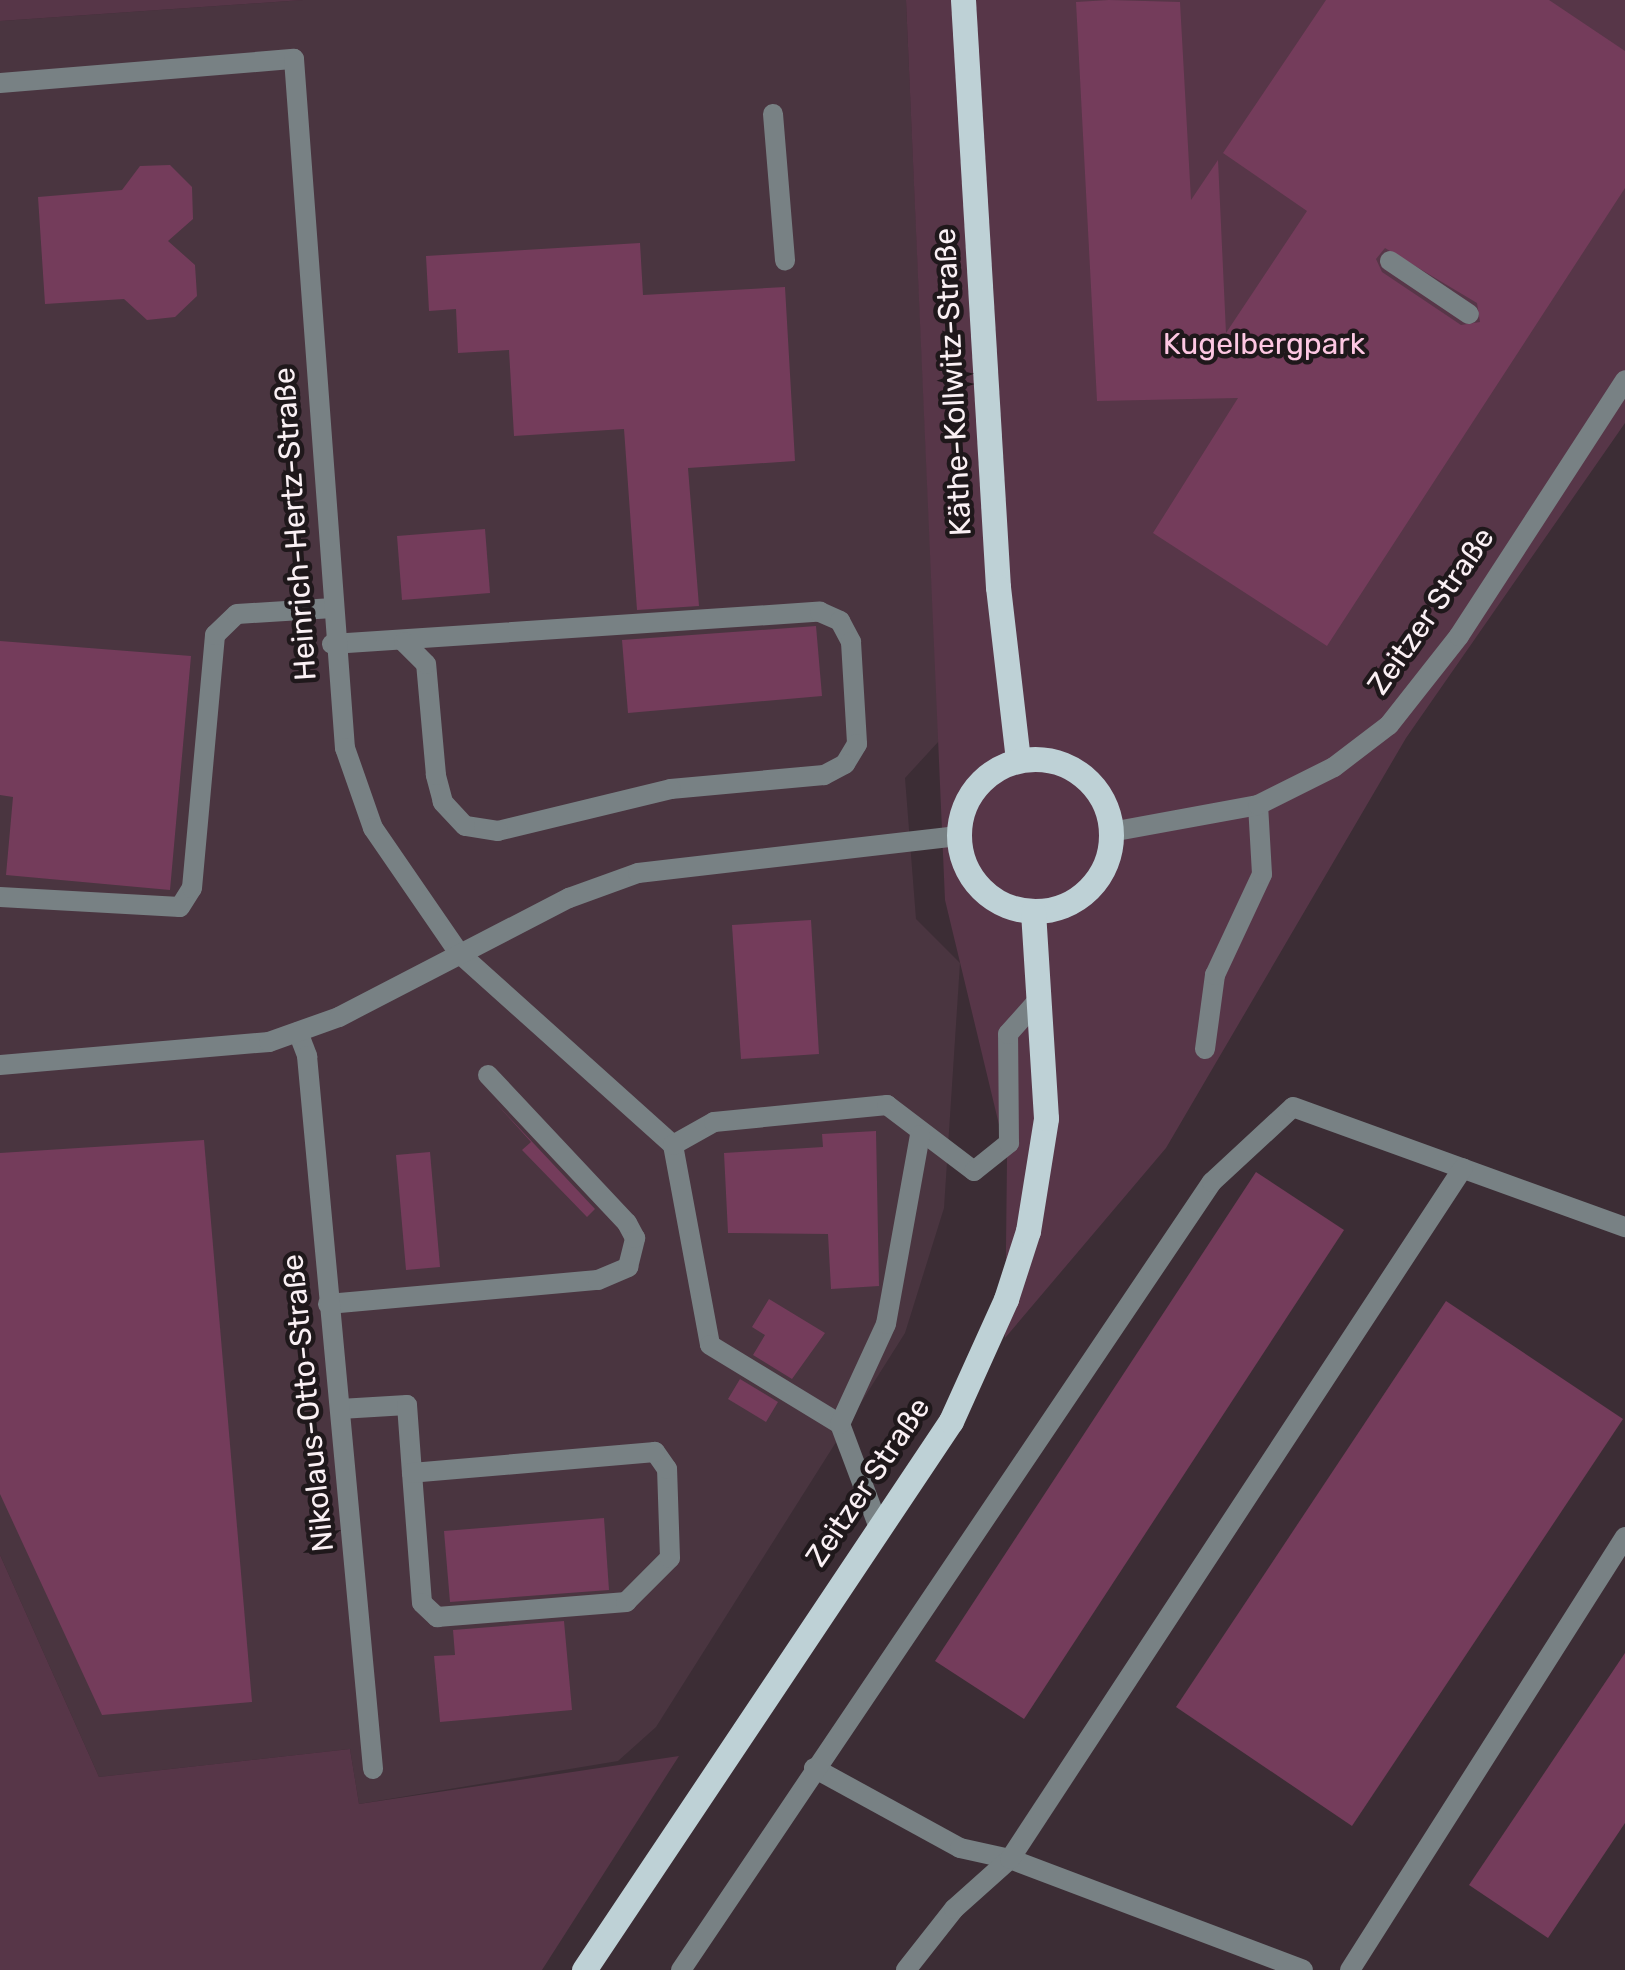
<!DOCTYPE html>
<html>
<head>
<meta charset="utf-8">
<style>
  body { margin:0 }
  #map { position:relative; width:1625px; height:1970px; overflow:hidden; background:#3c2d35; font-family:Rubik,sans-serif }
  div>[style] { position:absolute }
  [style*='--x'] { left:calc(var(--x)*1px); top:calc(var(--y)*1px); width:calc(var(--w)*1px); rotate:calc(var(--a)*1deg) }
  .built>* { inset:0; background:#4a3540 }
  .green>* { inset:0; background:#573648 }
  .building>* { inset:0; background:#743c5b }
  .lane>* { height:20px; margin:-10px; padding:0 10px; transform-origin:10px; border-radius:10px; background:#788184 }
  .street>* { height:20px; margin:-10px; padding:0 10px; transform-origin:10px; border-radius:10px; background:#788184 }
  .primary>* { height:25px; margin:-12.5px; padding:0 12.5px; transform-origin:12.5px; border-radius:12.5px; background:#bed1d6 }
  .primary>.ring { margin:-12.5px; padding:0; box-sizing:content-box; background:none; border:25px solid #bed1d6; border-radius:50% }
  span { translate:-50% -50%; white-space:nowrap; text-align:center; line-height:1.15; -webkit-text-stroke:9px #1f181b; paint-order:stroke }
  .park-label { font-size:30px; color:#fdc7e2 }
  .street-label { font-size:30px; color:#faf0f4 }
</style>
</head>
<body>
<div id="map">
  <div class="built">
    <i style="clip-path:polygon(303px 0,906px 0,939px 741px,905px 778px,916px 919px,960px 963px,944px 1208px,905px 1333px,656px 1727px,618px 1761px,359px 1804px,350px 1749px,99px 1777px,0 1555px,0 21px)"></i>
  </div>
  <div class="green">
    <i style="clip-path:polygon(0 0,303px 0,0 21px)"></i>
    <i style="clip-path:polygon(906px 0,1625px 0,1625px 423px,1406px 738px,1166px 1148px,1005px 1338px,1007px 1158px,945px 900px)"></i>
    <i style="clip-path:polygon(0 1555px,99px 1777px,350px 1749px,359px 1804px,679px 1756px,542px 1970px,0 1970px)"></i>
  </div>
  <div class="building">
    <i style="clip-path:polygon(evenodd,1109px 0,1180px 2px,1191px 200px,1218px 160px,1226px 333px,1307px 211px,1223px 153px,1326px 0,1549px 0,1625px 51px,1625px 188px,1327px 646px,1153px 533px,1238px 398px,1097px 401px,1076px 2px,1109px 0,1385px 248px,1477px 303px,1480px 322px,1461px 325px,1382px 272px,1376px 259px,1385px 248px)"></i>
    <i style="clip-path:polygon(170px 165px,192px 187px,193px 219px,168px 241px,195px 265px,197px 296px,175px 317px,147px 320px,124px 299px,45px 304px,38px 197px,122px 190px,140px 166px)"></i>
    <i style="clip-path:polygon(640px 243px,643px 295px,785px 287px,795px 461px,688px 468px,699px 606px,637px 610px,624px 429px,514px 436px,509px 350px,458px 353px,456px 309px,429px 311px,426px 256px)"></i>
    <i style="clip-path:polygon(485px 529px,490px 593px,402px 600px,397px 536px)"></i>
    <i style="clip-path:polygon(816px 626px,822px 696px,628px 713px,622px 640px)"></i>
    <i style="clip-path:polygon(0 641px,191px 656px,170px 890px,6px 875px,13px 797px,0 795px)"></i>
    <i style="clip-path:polygon(811px 920px,819px 1054px,741px 1059px,732px 925px)"></i>
    <i style="clip-path:polygon(493px 1100px,595px 1209px,587px 1217px,522px 1150px,531px 1142px)"></i>
    <i style="clip-path:polygon(876px 1131px,879px 1286px,831px 1289px,828px 1234px,728px 1233px,724px 1153px,823px 1147px,822px 1134px)"></i>
    <i style="clip-path:polygon(204px 1140px,252px 1702px,102px 1715px,0 1494px,0 1153px)"></i>
    <i style="clip-path:polygon(430px 1152px,440px 1267px,406px 1270px,396px 1155px)"></i>
    <i style="clip-path:polygon(1256px 1172px,1344px 1230px,1024px 1719px,935px 1661px)"></i>
    <i style="clip-path:polygon(769px 1299px,825px 1333px,792px 1379px,753px 1355px,765px 1335px,752px 1327px)"></i>
    <i style="clip-path:polygon(1446px 1301px,1623px 1419px,1352px 1826px,1176px 1707px)"></i>
    <i style="clip-path:polygon(740px 1379px,778px 1402px,766px 1422px,728px 1399px)"></i>
    <i style="clip-path:polygon(604px 1518px,609px 1590px,450px 1602px,444px 1531px)"></i>
    <i style="clip-path:polygon(564px 1621px,572px 1710px,440px 1722px,434px 1656px,455px 1655px,453px 1630px)"></i>
    <i style="clip-path:polygon(1625px 1653px,1625px 1823px,1548px 1938px,1469px 1885px)"></i>
  </div>
  <div class="lane">
    <i style="--x:773;--y:114;--w:147;--a:85.3"></i>
    <i style="--x:1390;--y:261;--w:95;--a:33.9"></i>
    <i style="--x:332;--y:644;--w:489;--a:-3.8"></i>
    <i style="--x:820;--y:612;--w:22;--a:24"></i>
    <i style="--x:840;--y:621;--w:24;--a:62"></i>
    <i style="--x:851;--y:642;--w:102;--a:86.6"></i>
    <i style="--x:857;--y:744;--w:23;--a:121"></i>
    <i style="--x:845;--y:764;--w:24;--a:152"></i>
    <i style="--x:824;--y:775;--w:154;--a:174.8"></i>
    <i style="--x:671;--y:789;--w:178;--a:166.4"></i>
    <i style="--x:498;--y:831;--w:33;--a:-171"></i>
    <i style="--x:465;--y:826;--w:33;--a:-133"></i>
    <i style="--x:443;--y:802;--w:28;--a:-105"></i>
    <i style="--x:436;--y:775;--w:111;--a:-95.1"></i>
    <i style="--x:426;--y:664;--w:31;--a:-135"></i>
    <i style="--x:0;--y:897;--w:180;--a:3.2"></i>
    <i style="--x:180;--y:907;--w:22;--a:-58"></i>
    <i style="--x:192;--y:888;--w:254;--a:-84.8"></i>
    <i style="--x:215;--y:635;--w:30;--a:-44"></i>
    <i style="--x:237;--y:614;--w:96;--a:-3.6"></i>
    <i style="--x:459;--y:953;--w:288;--a:41.9"></i>
    <i style="--x:673;--y:1145;--w:203;--a:79.5"></i>
    <i style="--x:710;--y:1345;--w:152;--a:31.3"></i>
    <i style="--x:840;--y:1424;--w:108;--a:69.4"></i>
    <i style="--x:1205;--y:1049;--w:75;--a:-82.3"></i>
    <i style="--x:1215;--y:975;--w:111;--a:-65"></i>
    <i style="--x:1262;--y:874;--w:69;--a:-93.3"></i>
    <i style="--x:673;--y:1145;--w:47;--a:-29.3"></i>
    <i style="--x:714;--y:1122;--w:174;--a:-5.6"></i>
    <i style="--x:887;--y:1105;--w:109;--a:37.2"></i>
    <i style="--x:974;--y:1171;--w:45;--a:-38.7"></i>
    <i style="--x:1009;--y:1143;--w:109;--a:-90.5"></i>
    <i style="--x:1008;--y:1034;--w:48;--a:-48.4"></i>
    <i style="--x:328;--y:1304;--w:271;--a:-5.1"></i>
    <i style="--x:598;--y:1280;--w:33;--a:-23"></i>
    <i style="--x:628;--y:1267;--w:30;--a:-76"></i>
    <i style="--x:635;--y:1238;--w:17;--a:-118"></i>
    <i style="--x:627;--y:1223;--w:203;--a:-133.2"></i>
    <i style="--x:340;--y:1409;--w:67;--a:-3.4"></i>
    <i style="--x:407;--y:1405;--w:68;--a:85.8"></i>
    <i style="--x:412;--y:1473;--w:130;--a:85.6"></i>
    <i style="--x:422;--y:1603;--w:21;--a:43"></i>
    <i style="--x:437;--y:1617;--w:190;--a:-4.5"></i>
    <i style="--x:626;--y:1602;--w:62;--a:-45"></i>
    <i style="--x:670;--y:1558;--w:89;--a:-91.9"></i>
    <i style="--x:667;--y:1469;--w:21;--a:-125"></i>
    <i style="--x:655;--y:1452;--w:244;--a:175.1"></i>
    <i style="--x:840;--y:1424;--w:110;--a:-65.3"></i>
    <i style="--x:886;--y:1324;--w:192;--a:-79.8"></i>
    <i style="--x:814;--y:1768;--w:166;--a:28.7"></i>
    <i style="--x:960;--y:1848;--w:51;--a:12.4"></i>
    <i style="--x:1010;--y:1859;--w:313;--a:20.7"></i>
    <i style="--x:681;--y:1970;--w:950;--a:-56.03"></i>
    <i style="--x:1212;--y:1182;--w:110;--a:-42.8"></i>
    <i style="--x:1293;--y:1107;--w:353;--a:19.9"></i>
    <i style="--x:906;--y:1970;--w:78;--a:-51.8"></i>
    <i style="--x:954;--y:1909;--w:75;--a:-41.8"></i>
    <i style="--x:1010;--y:1859;--w:826;--a:-56.75"></i>
    <i style="--x:1350;--y:1970;--w:513;--a:-57.58"></i>
  </div>
  <div class="street">
    <i style="--x:0;--y:83;--w:295;--a:-4.7"></i>
    <i style="--x:294;--y:59;--w:691;--a:85.77"></i>
    <i style="--x:345;--y:748;--w:85;--a:70.7"></i>
    <i style="--x:373;--y:828;--w:152;--a:55.5"></i>
    <i style="--x:1111;--y:832;--w:149;--a:-10.4"></i>
    <i style="--x:1258;--y:805;--w:85;--a:-26.6"></i>
    <i style="--x:1334;--y:767;--w:69;--a:-37.4"></i>
    <i style="--x:1389;--y:725;--w:113;--a:-51.8"></i>
    <i style="--x:1459;--y:636;--w:305;--a:-57"></i>
    <i style="--x:298;--y:1032;--w:26;--a:69"></i>
    <i style="--x:307;--y:1056;--w:716;--a:84.71"></i>
    <i style="--x:0;--y:1065;--w:270;--a:-4.9"></i>
    <i style="--x:269;--y:1042;--w:74;--a:-19.7"></i>
    <i style="--x:339;--y:1017;--w:259;--a:-27.4"></i>
    <i style="--x:569;--y:898;--w:73;--a:-19.9"></i>
    <i style="--x:638;--y:873;--w:322;--a:-6.6"></i>
  </div>
  <div class="primary">
    <i style="--x:963;--y:0;--w:588;--a:86.59"></i>
    <i style="--x:998;--y:587;--w:174;--a:83.4"></i>
    <i class="ring" style="left:959px;top:759px;width:127px;height:127px"></i>
    <i style="--x:584;--y:1970;--w:660;--a:-56.24"></i>
    <i style="--x:951;--y:1421;--w:134;--a:-65.7"></i>
    <i style="--x:1006;--y:1299;--w:71;--a:-72.1"></i>
    <i style="--x:1028;--y:1231;--w:114;--a:-80.9"></i>
    <i style="--x:1046;--y:1118;--w:207;--a:-93.6"></i>
  </div>
  <div class="park-label">
    <span style="left:1264px;top:344px">Kugelbergpark</span>
  </div>
  <div class="street-label">
    <span style="left:953px;top:382px;rotate:-93deg">Käthe-Kollwitz-Straße</span>
    <span style="left:295px;top:524px;rotate:-94deg">Heinrich-Hertz-Straße</span>
    <span style="left:1431px;top:611px;rotate:-55deg">Zeitzer Straße</span>
    <span style="left:308px;top:1403px;rotate:-96deg">Nikolaus-Otto-Straße</span>
    <span style="left:868px;top:1482px;rotate:-56deg">Zeitzer Straße</span>
  </div>
</div>
</body>
</html>
